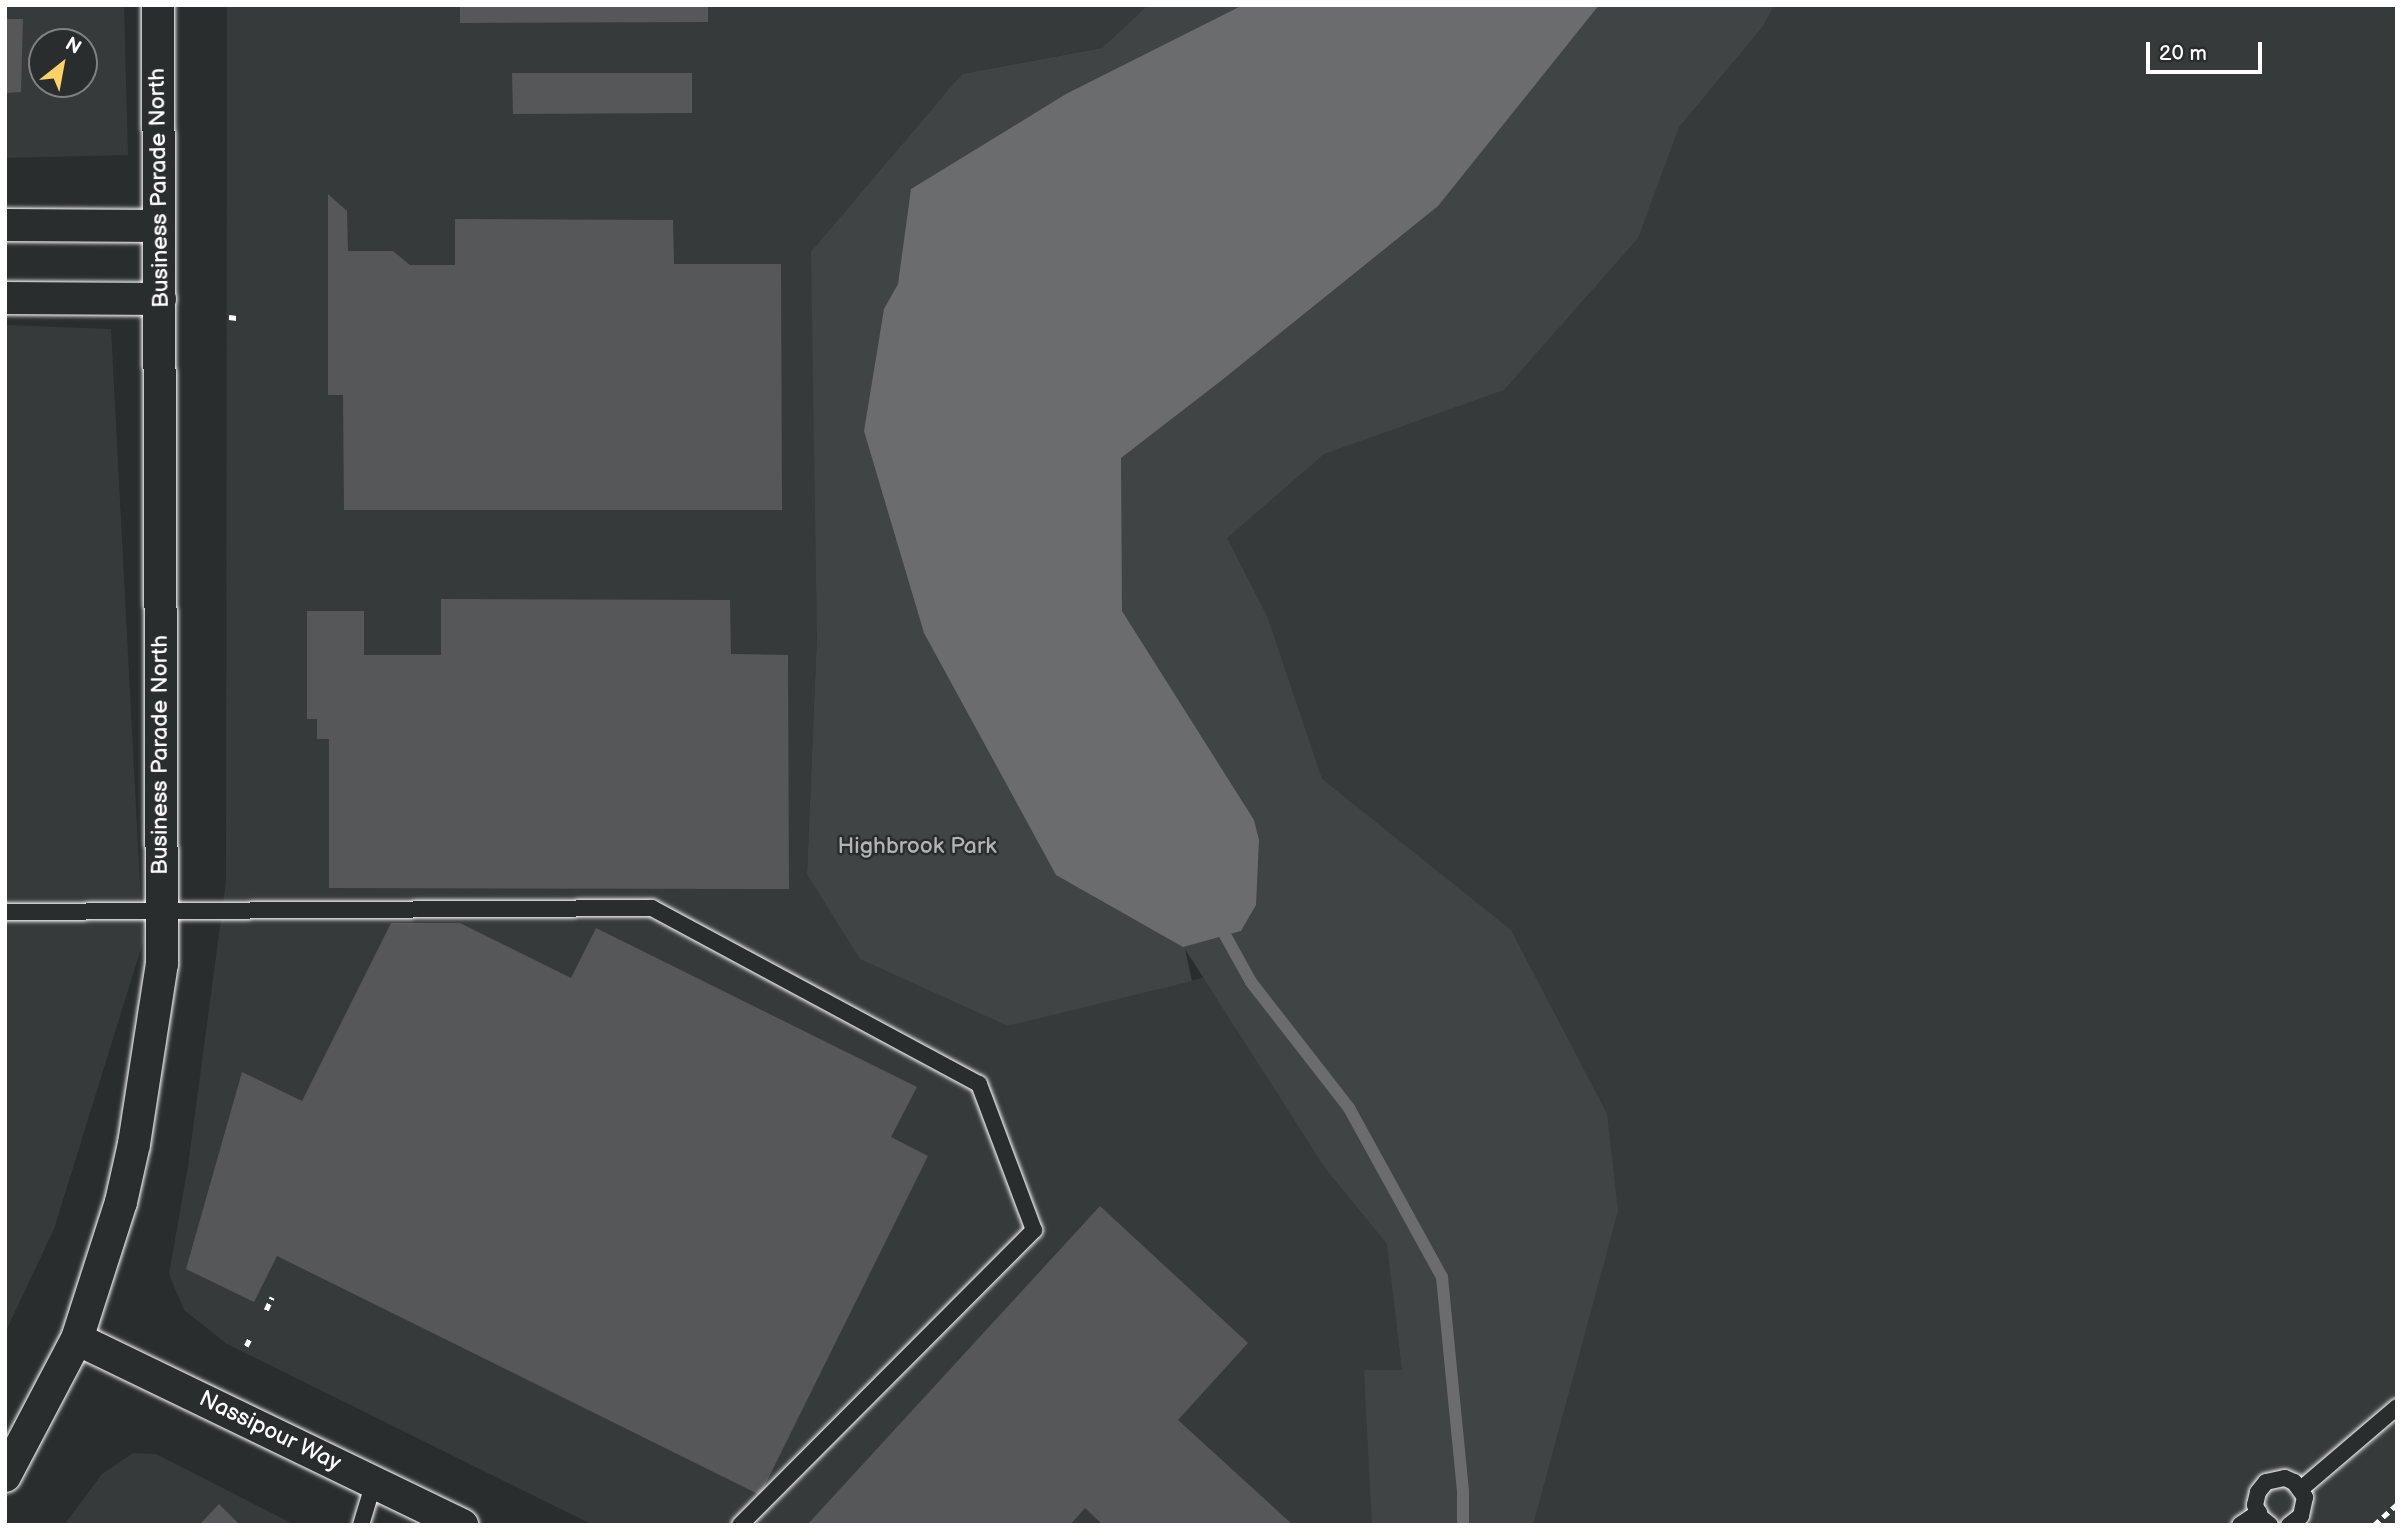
<!DOCTYPE html>
<html>
<head>
<meta charset="utf-8">
<style>
  body { margin:0 }
  #map { position:relative; width:2402px; height:1530px; overflow:hidden; background:#2a2d2e; font-family:"Balsamiq Sans",sans-serif }
  div>[style] { position:absolute }
  [style*='--x'] { left:calc(var(--x)*1px); top:calc(var(--y)*1px); width:calc(var(--w)*1px); rotate:calc(var(--a)*1deg) }
  .built>* { inset:0; background:#373a3b }
  .green>* { inset:0; background:#414445 }
  .water>* { inset:0; background:#6a6c6d }
  .stream>* { height:12px; margin:-6px; padding:0 6px; transform-origin:6px; border-radius:6px; background:#6a6c6d }
  .building>* { inset:0; background:#555758 }
  .path>* { height:4.5px; margin-top:-2.25px; transform-origin:0; background:repeating-linear-gradient(90deg,#fff 0 7px,transparent 0 12px) }
  .roads { filter:drop-shadow(0 0 2px #fff) drop-shadow(0 0 2px #fff) }
  .lane>* { height:16px; margin:-8px; padding:0 8px; transform-origin:8px; border-radius:8px; background:#2a2d2e }
  .street>* { height:32px; margin:-16px; padding:0 16px; transform-origin:16px; border-radius:16px; background:#2a2d2e }
  span { translate:-50% -50%; white-space:nowrap; text-align:center; line-height:1.15; -webkit-text-stroke:5px #2a2d2e; paint-order:stroke }
  .street-label { font-size:23px; color:#fff }
  .park-label { font-size:23px; color:#b3b4b5 }
  .frame { position:absolute; inset:0; border:7px solid #fff; pointer-events:none }
  .north { position:absolute; left:28px; top:28px; width:70px; height:70px; box-sizing:border-box; background:#2a2d2e; border:2px solid #7f8182; border-radius:50%; rotate:31deg; font-size:19px; font-weight:700; line-height:28px; text-align:center; color:#fff }
  .north::after { content:''; display:block; margin:auto; width:24px; height:32px; background:#ffd166; clip-path:polygon(50% 0,100% 100%,50% 72%,0 100%) }
  .scale { position:absolute; left:2146px; top:42px; width:116px; height:32px; box-sizing:border-box; border:4px solid #fff; border-top:0; padding-left:9px; font-size:21px; line-height:24px; white-space:nowrap; color:#fff; -webkit-text-stroke:5px #2a2d2e; paint-order:stroke }
</style>
</head>
<body>
<div id="map">
  <div class="built">
    <i style="clip-path:polygon(evenodd,5px 5px,124px 5px,128px 155px,5px 158px,5px 5px,42px 42px,84px 42px,84px 84px,42px 84px,42px 42px)"></i>
    <i style="clip-path:polygon(227px 5px,1148px 5px,1102px 48px,962px 74px,817px 634px,807px 874px,1008px 1026px,1291px 956px,1122px 611px,1599px 5px,2397px 5px,2397px 1525px,593px 1525px,227px 1344px,184px 1310px,169px 1274px,188px 1166px,226px 882px)"></i>
    <i style="clip-path:polygon(5px 325px,111px 329px,143px 942px,54px 1229px,5px 1333px)"></i>
    <i style="clip-path:polygon(133px 1453px,156px 1454px,295px 1525px,64px 1525px,102px 1474px)"></i>
  </div>
  <div class="green">
    <i style="clip-path:polygon(1148px 5px,1774px 5px,1763px 26px,1679px 127px,1638px 238px,1504px 390px,1324px 454px,1227px 538px,1267px 616px,1322px 779px,1511px 930px,1607px 1114px,1618px 1211px,1533px 1525px,1372px 1525px,1364px 1370px,1402px 1370px,1387px 1244px,1325px 1168px,1185px 949px,1192px 981px,1008px 1026px,860px 959px,807px 874px,817px 634px,811px 252px,962px 74px,1102px 48px)"></i>
  </div>
  <div class="water">
    <i style="clip-path:polygon(1243px 5px,1599px 5px,1438px 206px,1222px 380px,1121px 458px,1122px 611px,1254px 820px,1259px 840px,1256px 905px,1241px 931px,1183px 947px,1056px 875px,924px 633px,864px 431px,884px 309px,898px 284px,911px 189px,1066px 94px)"></i>
  </div>
  <div class="stream">
    <i style="--x:1225;--y:935;--w:54;--a:61"></i>
    <i style="--x:1251;--y:982;--w:160;--a:52.1"></i>
    <i style="--x:1349;--y:1108;--w:193;--a:61.2"></i>
    <i style="--x:1442;--y:1277;--w:215;--a:84.4"></i>
    <i style="--x:1463;--y:1491;--w:34;--a:90"></i>
  </div>
  <div class="building">
    <i style="clip-path:polygon(460px 5px,708px 5px,708px 22px,460px 23px)"></i>
    <i style="clip-path:polygon(5px 19px,23px 19px,21px 92px,5px 93px)"></i>
    <i style="clip-path:polygon(512px 73px,692px 73px,692px 113px,513px 114px)"></i>
    <i style="clip-path:polygon(328px 194px,347px 211px,348px 251px,393px 251px,410px 265px,455px 265px,455px 219px,673px 220px,674px 264px,781px 264px,782px 510px,344px 510px,343px 395px,328px 395px)"></i>
    <i style="clip-path:polygon(441px 599px,730px 600px,731px 654px,788px 655px,789px 889px,329px 888px,329px 739px,317px 739px,317px 719px,307px 719px,307px 611px,364px 611px,364px 655px,441px 655px)"></i>
    <i style="clip-path:polygon(391px 923px,460px 923px,571px 978px,596px 928px,917px 1087px,891px 1137px,928px 1156px,760px 1495px,277px 1256px,254px 1302px,186px 1269px,242px 1072px,302px 1101px)"></i>
    <i style="clip-path:polygon(1100px 1206px,1248px 1343px,1178px 1420px,1293px 1525px,1103px 1525px,1085px 1508px,1070px 1525px,807px 1525px)"></i>
    <i style="clip-path:polygon(219px 1504px,240px 1525px,199px 1525px)"></i>
  </div>
  <div class="path">
    <i style="--x:229;--y:317;--w:8;--a:7"></i>
    <i style="--x:266;--y:1310;--w:14;--a:-65"></i>
    <i style="--x:246;--y:1346;--w:11;--a:-63"></i>
    <i style="--x:2374;--y:1525;--w:31;--a:-42"></i>
  </div>
  <div class="roads">
    <div class="lane">
      <i style="--x:5;--y:912;--w:647;--a:-0.35"></i>
      <i style="--x:652;--y:908;--w:371;--a:28.3"></i>
      <i style="--x:979;--y:1084;--w:156;--a:69.4"></i>
      <i style="--x:1034;--y:1230;--w:416;--a:134.9"></i>
      <i style="--x:2301;--y:1489;--w:126;--a:-40.5"></i>
      <i style="--x:361;--y:1525;--w:45;--a:-73.2"></i>
      <i style="--x:2240;--y:1525;--w:23;--a:-34"></i>
      <i style="--x:2270;--y:1525;--w:13;--a:-141"></i>
      <i style="--x:2260;--y:1517;--w:13;--a:-113"></i>
      <i style="--x:2255;--y:1505;--w:13;--a:-77"></i>
      <i style="--x:2258;--y:1492;--w:13;--a:-51"></i>
      <i style="--x:2266;--y:1482;--w:19;--a:-12"></i>
      <i style="--x:2285;--y:1478;--w:10;--a:24"></i>
      <i style="--x:2294;--y:1482;--w:19;--a:54"></i>
      <i style="--x:2305;--y:1497;--w:19;--a:102"></i>
      <i style="--x:2301;--y:1516;--w:15;--a:143"></i>
    </div>
    <div class="street">
      <i style="--x:5;--y:225;--w:154;--a:0.4"></i>
      <i style="--x:5;--y:298;--w:155;--a:0.4"></i>
      <i style="--x:77;--y:1339;--w:428;--a:25.8"></i>
      <i style="--x:5;--y:1476;--w:155;--a:-62.3"></i>
      <i style="--x:77;--y:1339;--w:144;--a:-72.2"></i>
      <i style="--x:121;--y:1202;--w:59;--a:-77.4"></i>
      <i style="--x:134;--y:1144;--w:182;--a:-81.2"></i>
      <i style="--x:162;--y:964;--w:959;--a:-90.24"></i>
    </div>
  </div>
  <div class="street-label">
    <span style="left:159px;top:188px;rotate:-91deg">Business Parade North</span>
    <span style="left:160px;top:755px;rotate:-90deg">Business Parade North</span>
    <span style="left:270px;top:1431px;rotate:26deg">Nassipour Way</span>
  </div>
  <div class="park-label">
    <span style="left:917px;top:846px">Highbrook Park</span>
  </div>
  <div class="frame"></div>
  <div class="north">N</div>
  <div class="scale">20 m</div>
</div>
</body>
</html>
